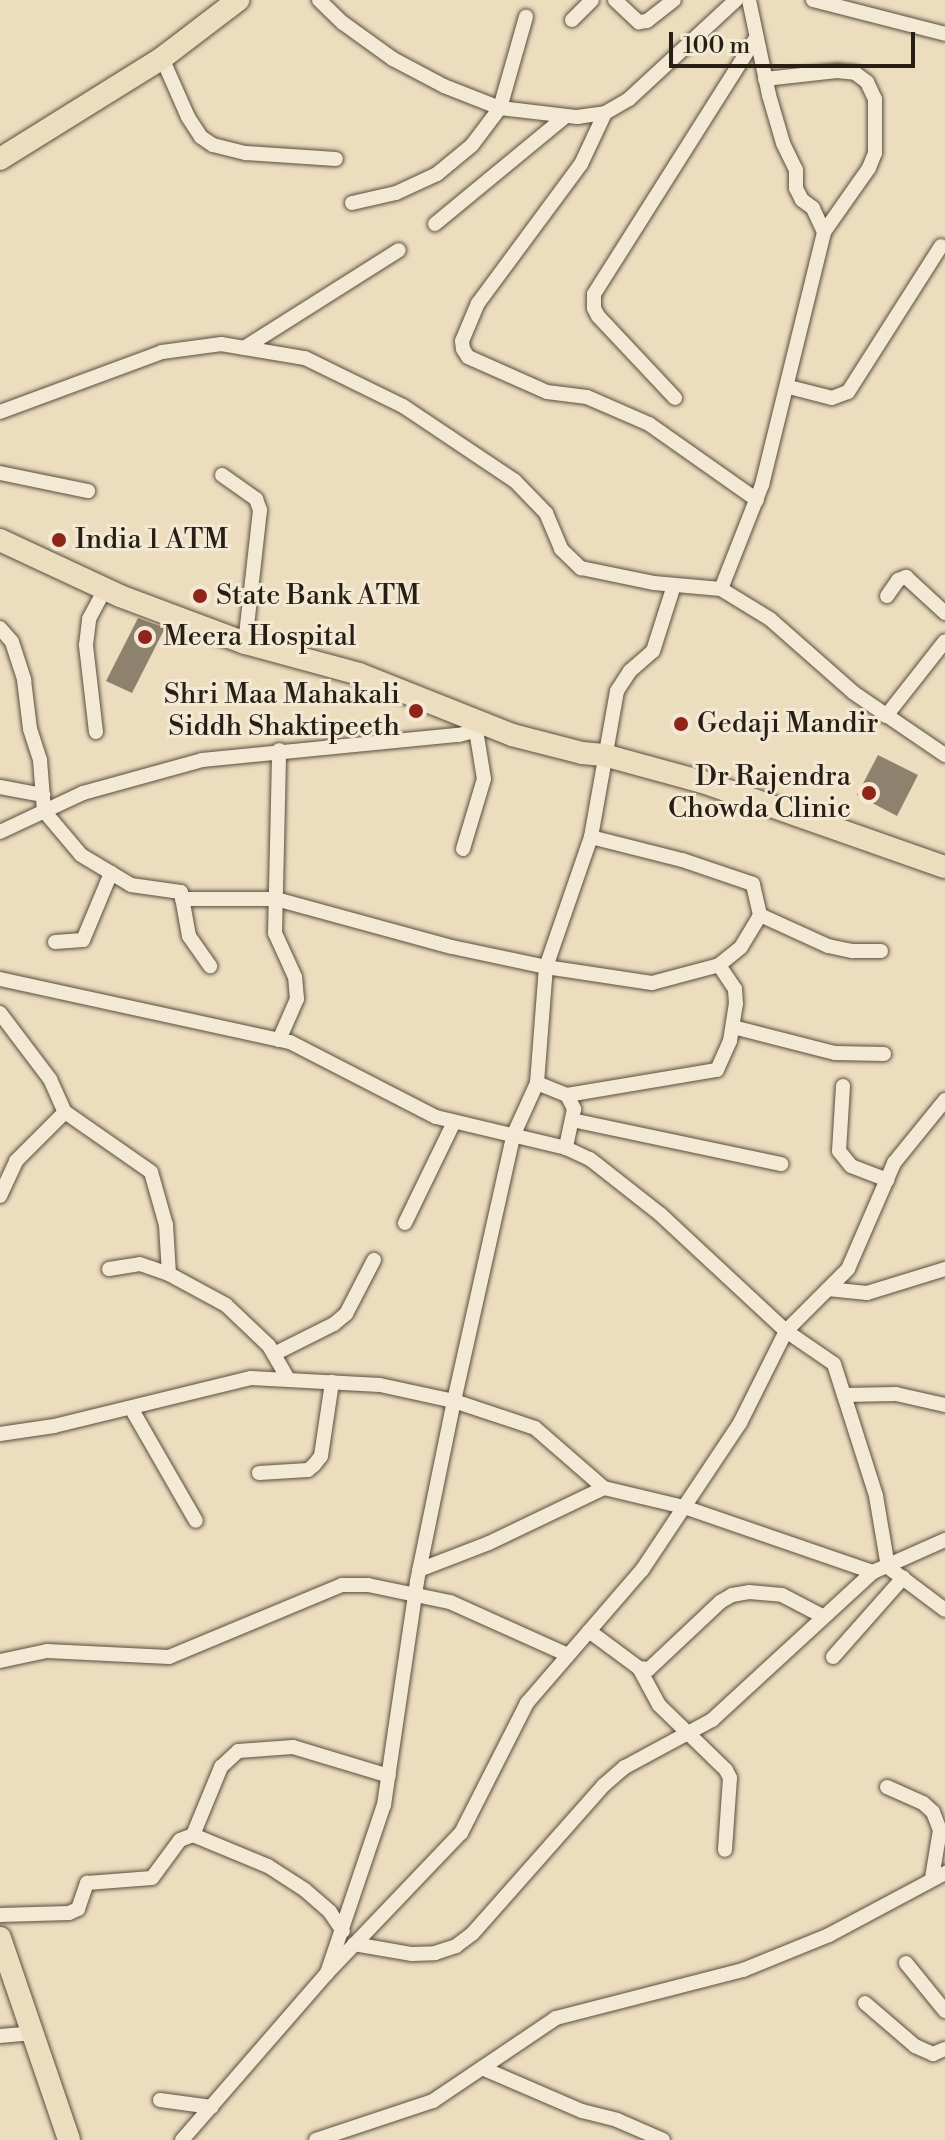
<!DOCTYPE html>
<html>
<head>
<meta charset="utf-8">
<style>
  body { margin:0 }
  #map { position:relative; width:945px; height:2140px; overflow:hidden; background:#edddbf; font-family:"Libre Bodoni",serif }
  div>[style] { position:absolute }
  [style*='--x'] { left:calc(var(--x)*1px); top:calc(var(--y)*1px); width:calc(var(--w)*1px); rotate:calc(var(--a)*1deg) }
  .building>* { inset:0; background:#8e816d }
  .roads { filter:drop-shadow(0 0 2px #584e3f) drop-shadow(0 0 2px #584e3f) }
  .street>* { height:14px; margin:-7px; padding:0 7px; transform-origin:7px; border-radius:7px; background:#f3e9d5 }
  .primary>* { height:22px; margin:-11px; padding:0 11px; transform-origin:11px; border-radius:11px; background:#edddbf }
  .dots>* { width:22px; height:22px; translate:-50% -50%; box-sizing:border-box; border:4px solid #f3e9d5; border-radius:50% }
  span { translate:-50% -50%; white-space:nowrap; text-align:center; line-height:1.15; -webkit-text-stroke:6px #f3e9d5; paint-order:stroke }
  .poi-label { font-size:28px; color:#271e14 }
  .left { translate:0 -50%; text-align:left }
  .right { translate:-100% -50%; text-align:right }
  .scale { position:absolute; left:669px; top:32px; width:246px; height:36px; box-sizing:border-box; border:4px solid #271e14; border-top:0; padding-left:10px; font-size:24px; line-height:28px; white-space:nowrap; color:#271e14; -webkit-text-stroke:6px #f3e9d5; paint-order:stroke }
</style>
</head>
<body>
<div id="map">
  <div class="building">
    <i style="clip-path:polygon(138px 618px,165px 628px,132px 693px,106px 681px)"></i>
    <i style="clip-path:polygon(878px 755px,918px 775px,897px 816px,857px 795px)"></i>
  </div>
  <div class="roads">
    <div class="street">
      <i style="--x:319;--y:0;--w:33;--a:44"></i>
      <i style="--x:343;--y:23;--w:62;--a:35.8"></i>
      <i style="--x:393;--y:59;--w:58;--a:27.9"></i>
      <i style="--x:444;--y:86;--w:60;--a:21.4"></i>
      <i style="--x:500;--y:108;--w:78;--a:6.7"></i>
      <i style="--x:577;--y:117;--w:28;--a:-8"></i>
      <i style="--x:605;--y:113;--w:28;--a:-30"></i>
      <i style="--x:629;--y:99;--w:146;--a:-42.8"></i>
      <i style="--x:615;--y:0;--w:33;--a:43"></i>
      <i style="--x:639;--y:22;--w:8;--a:-7"></i>
      <i style="--x:647;--y:21;--w:34;--a:-38"></i>
      <i style="--x:813;--y:0;--w:136;--a:14.4"></i>
      <i style="--x:572;--y:20;--w:28;--a:-45"></i>
      <i style="--x:162;--y:58;--w:64;--a:66.2"></i>
      <i style="--x:188;--y:117;--w:24;--a:57"></i>
      <i style="--x:201;--y:137;--w:14;--a:34"></i>
      <i style="--x:213;--y:145;--w:34;--a:14"></i>
      <i style="--x:246;--y:153;--w:90;--a:3.8"></i>
      <i style="--x:765;--y:79;--w:72;--a:-6.3"></i>
      <i style="--x:837;--y:71;--w:18;--a:6"></i>
      <i style="--x:855;--y:73;--w:15;--a:37"></i>
      <i style="--x:867;--y:82;--w:19;--a:65"></i>
      <i style="--x:875;--y:99;--w:54;--a:90"></i>
      <i style="--x:875;--y:153;--w:16;--a:112"></i>
      <i style="--x:869;--y:168;--w:78;--a:125.1"></i>
      <i style="--x:605;--y:113;--w:56;--a:115.2"></i>
      <i style="--x:581;--y:164;--w:173;--a:126.5"></i>
      <i style="--x:478;--y:303;--w:41;--a:112.8"></i>
      <i style="--x:462;--y:341;--w:8;--a:83"></i>
      <i style="--x:463;--y:349;--w:9;--a:58"></i>
      <i style="--x:468;--y:357;--w:86;--a:23.9"></i>
      <i style="--x:547;--y:392;--w:40;--a:7.1"></i>
      <i style="--x:587;--y:397;--w:68;--a:23.5"></i>
      <i style="--x:649;--y:424;--w:132;--a:35.1"></i>
      <i style="--x:352;--y:203;--w:45;--a:-12.8"></i>
      <i style="--x:396;--y:193;--w:45;--a:-24.9"></i>
      <i style="--x:437;--y:174;--w:45;--a:-39.6"></i>
      <i style="--x:472;--y:145;--w:46;--a:-52.9"></i>
      <i style="--x:500;--y:108;--w:95;--a:-74.1"></i>
      <i style="--x:435;--y:224;--w:168;--a:-39.5"></i>
      <i style="--x:244;--y:348;--w:183;--a:-32.3"></i>
      <i style="--x:789;--y:387;--w:44;--a:14.3"></i>
      <i style="--x:832;--y:398;--w:17;--a:-21"></i>
      <i style="--x:848;--y:392;--w:173;--a:-57.5"></i>
      <i style="--x:675;--y:398;--w:112;--a:-133.2"></i>
      <i style="--x:598;--y:316;--w:9;--a:-117"></i>
      <i style="--x:594;--y:308;--w:14;--a:-90"></i>
      <i style="--x:594;--y:294;--w:303;--a:-57.7"></i>
      <i style="--x:0;--y:412;--w:173;--a:-20.3"></i>
      <i style="--x:162;--y:352;--w:60;--a:-7.7"></i>
      <i style="--x:221;--y:344;--w:85;--a:9.5"></i>
      <i style="--x:305;--y:358;--w:109;--a:26.1"></i>
      <i style="--x:403;--y:406;--w:135;--a:33.8"></i>
      <i style="--x:515;--y:481;--w:45;--a:45.9"></i>
      <i style="--x:546;--y:513;--w:39;--a:67"></i>
      <i style="--x:561;--y:549;--w:28;--a:44"></i>
      <i style="--x:581;--y:568;--w:75;--a:11.6"></i>
      <i style="--x:654;--y:583;--w:67;--a:5.1"></i>
      <i style="--x:721;--y:589;--w:57;--a:31.5"></i>
      <i style="--x:770;--y:619;--w:112;--a:41.4"></i>
      <i style="--x:854;--y:693;--w:110;--a:34.3"></i>
      <i style="--x:0;--y:473;--w:90;--a:11.6"></i>
      <i style="--x:222;--y:475;--w:42;--a:35.2"></i>
      <i style="--x:256;--y:499;--w:12;--a:70"></i>
      <i style="--x:260;--y:510;--w:134;--a:96.4"></i>
      <i style="--x:721;--y:589;--w:112;--a:-68.5"></i>
      <i style="--x:762;--y:485;--w:260;--a:-76.2"></i>
      <i style="--x:824;--y:232;--w:26;--a:-115"></i>
      <i style="--x:813;--y:208;--w:14;--a:-144"></i>
      <i style="--x:802;--y:200;--w:13;--a:-117"></i>
      <i style="--x:796;--y:188;--w:18;--a:-90"></i>
      <i style="--x:796;--y:170;--w:30;--a:-116"></i>
      <i style="--x:783;--y:143;--w:50;--a:-106.3"></i>
      <i style="--x:769;--y:95;--w:97;--a:-101.9"></i>
      <i style="--x:887;--y:596;--w:19;--a:-55"></i>
      <i style="--x:898;--y:580;--w:9;--a:-21"></i>
      <i style="--x:906;--y:577;--w:53;--a:42.7"></i>
      <i style="--x:0;--y:628;--w:18;--a:49"></i>
      <i style="--x:12;--y:642;--w:40;--a:72"></i>
      <i style="--x:24;--y:680;--w:49;--a:83"></i>
      <i style="--x:30;--y:729;--w:33;--a:72"></i>
      <i style="--x:40;--y:760;--w:51;--a:85.5"></i>
      <i style="--x:44;--y:811;--w:57;--a:49.9"></i>
      <i style="--x:81;--y:855;--w:58;--a:31"></i>
      <i style="--x:131;--y:885;--w:50;--a:8"></i>
      <i style="--x:181;--y:892;--w:45;--a:79.7"></i>
      <i style="--x:189;--y:936;--w:37;--a:55"></i>
      <i style="--x:886;--y:716;--w:95;--a:-51.8"></i>
      <i style="--x:96;--y:732;--w:88;--a:-96.6"></i>
      <i style="--x:86;--y:645;--w:26;--a:-83"></i>
      <i style="--x:89;--y:619;--w:34;--a:-62"></i>
      <i style="--x:0;--y:787;--w:44;--a:10.5"></i>
      <i style="--x:0;--y:832;--w:92;--a:-25.2"></i>
      <i style="--x:83;--y:793;--w:123;--a:-15.5"></i>
      <i style="--x:202;--y:760;--w:258;--a:-5.6"></i>
      <i style="--x:459;--y:735;--w:30;--a:-15"></i>
      <i style="--x:463;--y:849;--w:73;--a:-73.3"></i>
      <i style="--x:484;--y:779;--w:50;--a:-99.3"></i>
      <i style="--x:182;--y:899;--w:94;--a:0"></i>
      <i style="--x:276;--y:899;--w:182;--a:15.3"></i>
      <i style="--x:452;--y:947;--w:96;--a:12"></i>
      <i style="--x:546;--y:967;--w:107;--a:8.6"></i>
      <i style="--x:652;--y:983;--w:69;--a:-15"></i>
      <i style="--x:719;--y:965;--w:28;--a:-39"></i>
      <i style="--x:741;--y:947;--w:37;--a:-59"></i>
      <i style="--x:760;--y:915;--w:32;--a:-103"></i>
      <i style="--x:753;--y:884;--w:75;--a:-161.3"></i>
      <i style="--x:682;--y:860;--w:94;--a:-165.8"></i>
      <i style="--x:760;--y:915;--w:75;--a:24.5"></i>
      <i style="--x:828;--y:946;--w:25;--a:12"></i>
      <i style="--x:852;--y:951;--w:29;--a:0"></i>
      <i style="--x:55;--y:942;--w:28;--a:-4"></i>
      <i style="--x:83;--y:940;--w:73;--a:-67.3"></i>
      <i style="--x:0;--y:979;--w:297;--a:12.3"></i>
      <i style="--x:290;--y:1042;--w:164;--a:27.2"></i>
      <i style="--x:436;--y:1117;--w:134;--a:13.4"></i>
      <i style="--x:566;--y:1148;--w:26;--a:25"></i>
      <i style="--x:590;--y:1159;--w:89;--a:38.2"></i>
      <i style="--x:660;--y:1214;--w:172;--a:42.9"></i>
      <i style="--x:786;--y:1331;--w:58;--a:34.5"></i>
      <i style="--x:834;--y:1364;--w:139;--a:72.3"></i>
      <i style="--x:876;--y:1496;--w:72;--a:80.4"></i>
      <i style="--x:888;--y:1567;--w:71;--a:37"></i>
      <i style="--x:0;--y:1013;--w:83;--a:52.9"></i>
      <i style="--x:50;--y:1079;--w:36;--a:66"></i>
      <i style="--x:65;--y:1112;--w:105;--a:34.9"></i>
      <i style="--x:151;--y:1172;--w:55;--a:74.2"></i>
      <i style="--x:166;--y:1225;--w:49;--a:86.5"></i>
      <i style="--x:733;--y:1027;--w:105;--a:14.3"></i>
      <i style="--x:835;--y:1053;--w:49;--a:1.2"></i>
      <i style="--x:279;--y:1040;--w:45;--a:-66.3"></i>
      <i style="--x:297;--y:999;--w:22;--a:-95"></i>
      <i style="--x:295;--y:977;--w:48;--a:-114.4"></i>
      <i style="--x:275;--y:933;--w:183;--a:-88.7"></i>
      <i style="--x:537;--y:1083;--w:32;--a:22"></i>
      <i style="--x:567;--y:1095;--w:16;--a:63"></i>
      <i style="--x:574;--y:1109;--w:40;--a:102"></i>
      <i style="--x:843;--y:1086;--w:65;--a:93.5"></i>
      <i style="--x:839;--y:1151;--w:19;--a:51"></i>
      <i style="--x:851;--y:1166;--w:39;--a:21"></i>
      <i style="--x:567;--y:1095;--w:152;--a:-9.5"></i>
      <i style="--x:717;--y:1070;--w:32;--a:-66"></i>
      <i style="--x:730;--y:1041;--w:37;--a:-81"></i>
      <i style="--x:736;--y:1004;--w:15;--a:-94"></i>
      <i style="--x:735;--y:989;--w:29;--a:-124"></i>
      <i style="--x:572;--y:1120;--w:214;--a:11.9"></i>
      <i style="--x:0;--y:1196;--w:38;--a:-65"></i>
      <i style="--x:16;--y:1161;--w:69;--a:-45"></i>
      <i style="--x:405;--y:1223;--w:112;--a:-64.1"></i>
      <i style="--x:109;--y:1269;--w:31;--a:-9"></i>
      <i style="--x:140;--y:1264;--w:31;--a:19"></i>
      <i style="--x:169;--y:1274;--w:65;--a:28.5"></i>
      <i style="--x:226;--y:1305;--w:59;--a:43.6"></i>
      <i style="--x:269;--y:1346;--w:39;--a:60"></i>
      <i style="--x:828;--y:1289;--w:39;--a:6"></i>
      <i style="--x:867;--y:1293;--w:82;--a:-17.1"></i>
      <i style="--x:274;--y:1354;--w:67;--a:-26.6"></i>
      <i style="--x:334;--y:1324;--w:16;--a:-40"></i>
      <i style="--x:346;--y:1314;--w:61;--a:-62.6"></i>
      <i style="--x:844;--y:1395;--w:52;--a:-1.1"></i>
      <i style="--x:896;--y:1394;--w:50;--a:12.7"></i>
      <i style="--x:131;--y:1408;--w:130;--a:60.1"></i>
      <i style="--x:0;--y:1434;--w:55;--a:-8.4"></i>
      <i style="--x:54;--y:1426;--w:203;--a:-13.7"></i>
      <i style="--x:251;--y:1378;--w:129;--a:3.1"></i>
      <i style="--x:380;--y:1385;--w:76;--a:12.2"></i>
      <i style="--x:454;--y:1401;--w:85;--a:18.4"></i>
      <i style="--x:535;--y:1428;--w:91;--a:41"></i>
      <i style="--x:604;--y:1488;--w:82;--a:13.4"></i>
      <i style="--x:684;--y:1507;--w:200;--a:19"></i>
      <i style="--x:873;--y:1572;--w:79;--a:-24"></i>
      <i style="--x:259;--y:1473;--w:49;--a:-3.5"></i>
      <i style="--x:308;--y:1470;--w:8;--a:-40"></i>
      <i style="--x:314;--y:1465;--w:11;--a:-52"></i>
      <i style="--x:321;--y:1456;--w:75;--a:-81.5"></i>
      <i style="--x:419;--y:1570;--w:75;--a:-21.1"></i>
      <i style="--x:489;--y:1543;--w:127;--a:-25.6"></i>
      <i style="--x:589;--y:1631;--w:62;--a:36.5"></i>
      <i style="--x:639;--y:1668;--w:10;--a:6"></i>
      <i style="--x:649;--y:1669;--w:98;--a:-43.3"></i>
      <i style="--x:720;--y:1602;--w:14;--a:-30"></i>
      <i style="--x:732;--y:1595;--w:17;--a:-10"></i>
      <i style="--x:749;--y:1592;--w:33;--a:5"></i>
      <i style="--x:782;--y:1595;--w:47;--a:27.6"></i>
      <i style="--x:833;--y:1657;--w:106;--a:-48.5"></i>
      <i style="--x:0;--y:1661;--w:48;--a:-12"></i>
      <i style="--x:47;--y:1651;--w:122;--a:2.8"></i>
      <i style="--x:169;--y:1657;--w:187;--a:-22.6"></i>
      <i style="--x:342;--y:1585;--w:26;--a:0"></i>
      <i style="--x:368;--y:1585;--w:84;--a:11.7"></i>
      <i style="--x:450;--y:1602;--w:129;--a:24.2"></i>
      <i style="--x:639;--y:1668;--w:42;--a:61.6"></i>
      <i style="--x:659;--y:1705;--w:93;--a:44.1"></i>
      <i style="--x:726;--y:1770;--w:9;--a:63"></i>
      <i style="--x:730;--y:1778;--w:72;--a:94"></i>
      <i style="--x:887;--y:1787;--w:39;--a:24"></i>
      <i style="--x:923;--y:1803;--w:13;--a:42"></i>
      <i style="--x:933;--y:1812;--w:19;--a:69"></i>
      <i style="--x:940;--y:1830;--w:49;--a:99.5"></i>
      <i style="--x:193;--y:1835;--w:74;--a:-67.6"></i>
      <i style="--x:221;--y:1767;--w:23;--a:-43"></i>
      <i style="--x:238;--y:1751;--w:55;--a:-4.2"></i>
      <i style="--x:293;--y:1747;--w:100;--a:16.8"></i>
      <i style="--x:0;--y:1915;--w:69;--a:-1.7"></i>
      <i style="--x:69;--y:1913;--w:10;--a:-24"></i>
      <i style="--x:78;--y:1909;--w:28;--a:-71"></i>
      <i style="--x:87;--y:1883;--w:65;--a:-4.4"></i>
      <i style="--x:152;--y:1878;--w:47;--a:-53.6"></i>
      <i style="--x:180;--y:1840;--w:14;--a:-21"></i>
      <i style="--x:193;--y:1835;--w:81;--a:22.5"></i>
      <i style="--x:268;--y:1866;--w:44;--a:33"></i>
      <i style="--x:305;--y:1890;--w:33;--a:41"></i>
      <i style="--x:330;--y:1912;--w:23;--a:56"></i>
      <i style="--x:354;--y:1944;--w:59;--a:9.8"></i>
      <i style="--x:412;--y:1954;--w:23;--a:-2"></i>
      <i style="--x:435;--y:1953;--w:22;--a:-18"></i>
      <i style="--x:456;--y:1946;--w:21;--a:-37"></i>
      <i style="--x:473;--y:1933;--w:198;--a:-48.5"></i>
      <i style="--x:604;--y:1785;--w:28;--a:-41"></i>
      <i style="--x:625;--y:1767;--w:99;--a:-28.4"></i>
      <i style="--x:712;--y:1720;--w:219;--a:-42.6"></i>
      <i style="--x:906;--y:1963;--w:62;--a:50.9"></i>
      <i style="--x:327;--y:1973;--w:177;--a:-71.3"></i>
      <i style="--x:384;--y:1805;--w:226;--a:-81.6"></i>
      <i style="--x:417;--y:1581;--w:184;--a:-78.4"></i>
      <i style="--x:454;--y:1401;--w:271;--a:-77.4"></i>
      <i style="--x:513;--y:1136;--w:58;--a:-65.6"></i>
      <i style="--x:537;--y:1083;--w:116;--a:-85.6"></i>
      <i style="--x:546;--y:967;--w:138;--a:-70.9"></i>
      <i style="--x:591;--y:837;--w:148;--a:-79.9"></i>
      <i style="--x:617;--y:691;--w:24;--a:-57"></i>
      <i style="--x:630;--y:671;--w:30;--a:-41"></i>
      <i style="--x:653;--y:651;--w:69;--a:-72.3"></i>
      <i style="--x:865;--y:2003;--w:66;--a:40.7"></i>
      <i style="--x:915;--y:2046;--w:20;--a:24"></i>
      <i style="--x:933;--y:2054;--w:13;--a:-23"></i>
      <i style="--x:0;--y:2036;--w:33;--a:-5"></i>
      <i style="--x:482;--y:2068;--w:109;--a:23.3"></i>
      <i style="--x:582;--y:2111;--w:36;--a:14"></i>
      <i style="--x:617;--y:2120;--w:50;--a:23.5"></i>
      <i style="--x:160;--y:2100;--w:52;--a:7.7"></i>
      <i style="--x:182;--y:2140;--w:221;--a:-49"></i>
      <i style="--x:327;--y:1973;--w:194;--a:-46.3"></i>
      <i style="--x:461;--y:1833;--w:146;--a:-63.1"></i>
      <i style="--x:527;--y:1703;--w:176;--a:-49.2"></i>
      <i style="--x:642;--y:1570;--w:177;--a:-56.3"></i>
      <i style="--x:740;--y:1423;--w:103;--a:-63.4"></i>
      <i style="--x:786;--y:1331;--w:88;--a:-45"></i>
      <i style="--x:848;--y:1269;--w:116;--a:-66.5"></i>
      <i style="--x:894;--y:1163;--w:81;--a:-51"></i>
      <i style="--x:316;--y:2140;--w:123;--a:-18.4"></i>
      <i style="--x:433;--y:2101;--w:148;--a:-34"></i>
      <i style="--x:556;--y:2018;--w:193;--a:-14.4"></i>
      <i style="--x:743;--y:1970;--w:93;--a:-22.1"></i>
      <i style="--x:829;--y:1935;--w:132;--a:-28.1"></i>
    </div>
    <div class="primary">
      <i style="--x:0;--y:159;--w:191;--a:-31.9"></i>
      <i style="--x:162;--y:58;--w:96;--a:-37.3"></i>
      <i style="--x:0;--y:540;--w:132;--a:25"></i>
      <i style="--x:120;--y:596;--w:134;--a:20.6"></i>
      <i style="--x:245;--y:643;--w:118;--a:15.2"></i>
      <i style="--x:359;--y:674;--w:165;--a:21.7"></i>
      <i style="--x:512;--y:735;--w:72;--a:14.4"></i>
      <i style="--x:582;--y:753;--w:22;--a:5"></i>
      <i style="--x:604;--y:755;--w:103;--a:15.3"></i>
      <i style="--x:703;--y:782;--w:256;--a:19.4"></i>
      <i style="--x:0;--y:1938;--w:213;--a:71.1"></i>
    </div>
  </div>
  <div class="dots">
    <i style="left:59px;top:540px;background:#8f2418"></i>
    <i style="left:200px;top:596px;background:#8f2418"></i>
    <i style="left:145px;top:637px;background:#8f2418"></i>
    <i style="left:416px;top:711px;background:#8f2418"></i>
    <i style="left:681px;top:724px;background:#8f2418"></i>
    <i style="left:869px;top:793px;background:#8f2418"></i>
  </div>
  <div class="poi-label">
    <span class="left" style="left:75px;top:540px">India 1 ATM</span>
    <span class="left" style="left:216px;top:596px">State Bank ATM</span>
    <span class="left" style="left:163px;top:637px">Meera Hospital</span>
    <span class="right" style="left:400px;top:711px">Shri Maa Mahakali<br>Siddh Shaktipeeth</span>
    <span class="left" style="left:697px;top:724px">Gedaji Mandir</span>
    <span class="right" style="left:851px;top:793px">Dr Rajendra<br>Chowda Clinic</span>
  </div>
  <div class="scale">100 m</div>
</div>
</body>
</html>
